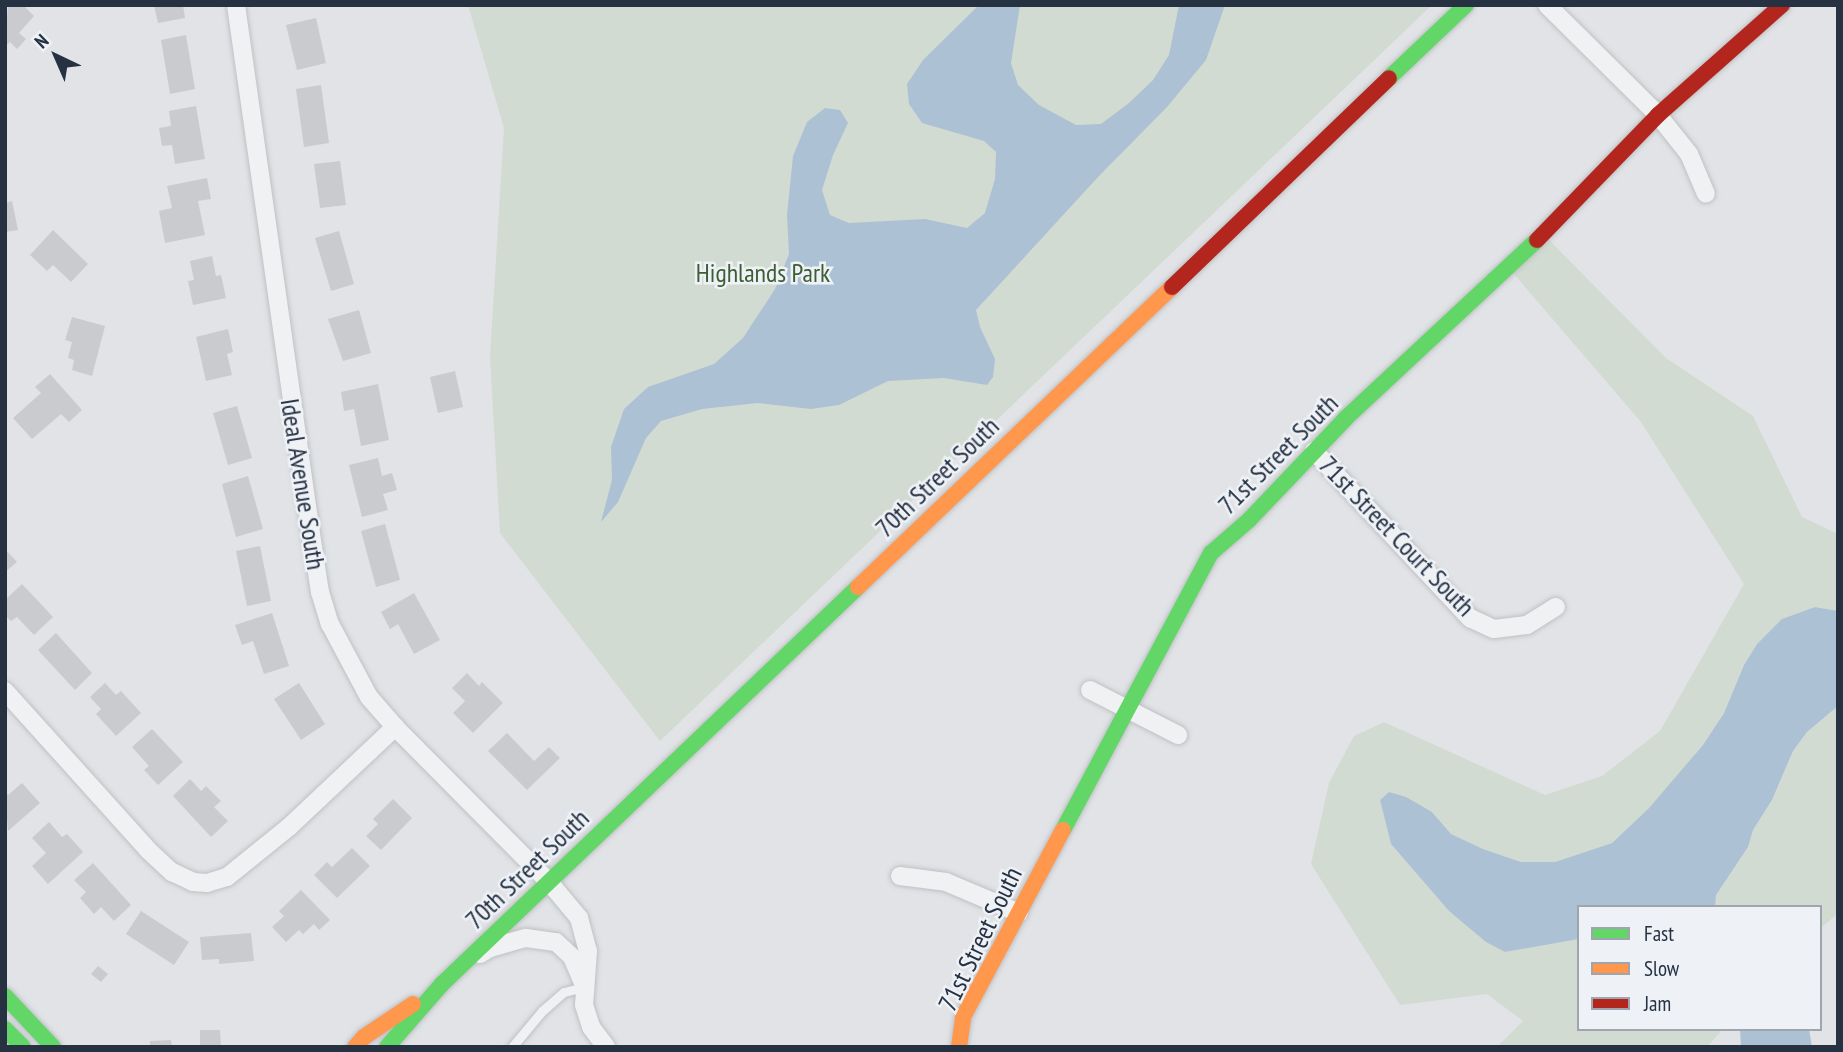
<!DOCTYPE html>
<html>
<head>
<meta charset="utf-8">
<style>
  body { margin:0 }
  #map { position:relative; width:1843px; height:1052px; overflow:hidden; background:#e1e3e6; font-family:"PT Sans Narrow",sans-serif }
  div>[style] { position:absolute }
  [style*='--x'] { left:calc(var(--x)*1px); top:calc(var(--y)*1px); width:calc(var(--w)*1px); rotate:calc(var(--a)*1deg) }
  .green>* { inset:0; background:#d2dbd1 }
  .water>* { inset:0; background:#acc1d4 }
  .building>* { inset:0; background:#c9cbcf }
  .roads { filter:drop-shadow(0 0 2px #bfc1c4) drop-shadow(0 0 2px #bfc1c4) }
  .lane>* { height:9px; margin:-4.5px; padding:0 4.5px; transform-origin:4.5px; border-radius:4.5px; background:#f0f1f3 }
  .street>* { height:18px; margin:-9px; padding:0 9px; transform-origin:9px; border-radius:9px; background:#f0f1f3 }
  .fast>* { height:16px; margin:-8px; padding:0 8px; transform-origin:8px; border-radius:8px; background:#63d668 }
  .slow>* { height:16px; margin:-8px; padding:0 8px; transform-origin:8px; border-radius:8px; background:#ff974d }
  .jam>* { height:16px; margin:-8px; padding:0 8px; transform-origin:8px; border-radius:8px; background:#b3261e }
  span { translate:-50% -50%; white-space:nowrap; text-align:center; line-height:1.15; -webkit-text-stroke:5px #eef2f7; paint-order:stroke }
  .park-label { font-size:26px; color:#3c5e32 }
  .street-label { font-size:26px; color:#263142 }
  .frame { position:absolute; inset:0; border:7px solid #263142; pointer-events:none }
  .legend { position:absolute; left:1577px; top:905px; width:245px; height:126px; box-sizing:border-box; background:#eef2f7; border:2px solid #9ea5af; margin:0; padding:9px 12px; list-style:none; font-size:21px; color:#263142 }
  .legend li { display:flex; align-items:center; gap:14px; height:35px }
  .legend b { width:35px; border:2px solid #9ea5af }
  .north { position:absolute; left:21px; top:21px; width:70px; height:70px; -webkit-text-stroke:5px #eef2f7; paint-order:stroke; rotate:316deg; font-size:19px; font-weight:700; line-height:28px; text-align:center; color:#263142 }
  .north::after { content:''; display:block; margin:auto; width:24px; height:32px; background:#263142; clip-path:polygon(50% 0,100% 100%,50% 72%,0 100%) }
</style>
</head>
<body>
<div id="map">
  <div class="green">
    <i style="clip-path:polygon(468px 5px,1432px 5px,660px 741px,500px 533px,490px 357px,504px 128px)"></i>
    <i style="clip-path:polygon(1543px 234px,1666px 358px,1753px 416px,1802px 517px,1838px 534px,1838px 611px,1815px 607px,1783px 619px,1757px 644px,1744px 665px,1724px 713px,1703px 745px,1649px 808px,1612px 843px,1555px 862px,1521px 862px,1483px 849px,1451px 834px,1432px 812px,1389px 792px,1380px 800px,1391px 844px,1449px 911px,1505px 952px,1579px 939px,1579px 1029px,1723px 1029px,1707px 1047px,1497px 1047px,1523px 1021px,1487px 994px,1400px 1005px,1311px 864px,1329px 783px,1354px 736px,1384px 722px,1545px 795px,1602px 776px,1660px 731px,1744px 584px,1641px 422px,1508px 267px)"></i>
    <i style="clip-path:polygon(1838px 706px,1838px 913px,1820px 929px,1820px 907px,1715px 907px,1715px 895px,1748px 847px,1753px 830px,1772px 800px,1793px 751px,1807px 732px)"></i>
  </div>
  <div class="water">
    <i style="clip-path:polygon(979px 5px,1020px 5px,1011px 63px,1018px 85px,1039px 105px,1076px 125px,1101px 124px,1129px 103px,1153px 80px,1169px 55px,1179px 5px,1225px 5px,1206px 60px,1167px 107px,1098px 177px,976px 310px,980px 327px,995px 359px,993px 377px,987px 385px,944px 378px,888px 381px,839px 405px,811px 409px,758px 403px,702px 409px,661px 421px,646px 438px,618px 502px,601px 522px,612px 480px,611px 447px,624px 409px,648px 387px,714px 364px,743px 338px,775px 289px,789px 254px,787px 215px,793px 156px,807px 122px,825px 108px,840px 110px,848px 123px,833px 155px,822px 190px,830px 215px,849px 223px,925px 219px,967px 228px,985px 213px,995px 179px,996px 152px,984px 141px,922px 123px,909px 104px,907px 84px,923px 60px)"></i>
    <i style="clip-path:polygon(1815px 607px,1838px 611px,1838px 706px,1807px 732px,1793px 751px,1772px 800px,1753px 830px,1748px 847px,1716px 895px,1715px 907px,1579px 907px,1579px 939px,1505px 952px,1486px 942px,1449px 911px,1391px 844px,1380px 800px,1389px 792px,1406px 797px,1432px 812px,1451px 834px,1483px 849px,1521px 862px,1555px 862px,1612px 843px,1649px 808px,1703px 745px,1724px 713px,1744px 665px,1757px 644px,1782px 619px)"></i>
    <i style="clip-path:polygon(1740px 1029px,1809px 1029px,1812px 1047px,1741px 1047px)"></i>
  </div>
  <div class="building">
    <i style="clip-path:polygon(8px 5px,23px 5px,34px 16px,19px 33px,26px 39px,17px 49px,10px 42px,5px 46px)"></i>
    <i style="clip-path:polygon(154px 5px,183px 5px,185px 18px,158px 23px)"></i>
    <i style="clip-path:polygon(316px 18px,326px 63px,297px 70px,286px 25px)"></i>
    <i style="clip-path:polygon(186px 35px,195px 89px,170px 94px,161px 40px)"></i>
    <i style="clip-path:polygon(321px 85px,329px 143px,304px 147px,296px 89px)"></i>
    <i style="clip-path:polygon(196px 106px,205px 159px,175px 164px,172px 145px,162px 146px,159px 128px,171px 126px,169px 111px)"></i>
    <i style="clip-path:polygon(340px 161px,346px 205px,320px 208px,314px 164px)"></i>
    <i style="clip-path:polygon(207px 178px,211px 199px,198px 201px,205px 235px,165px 243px,159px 211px,172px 208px,167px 186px)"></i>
    <i style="clip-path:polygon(12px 201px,18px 230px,5px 232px,5px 203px)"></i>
    <i style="clip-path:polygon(53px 230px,88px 264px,71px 282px,53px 265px,47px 271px,30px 255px)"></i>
    <i style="clip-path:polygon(339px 231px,354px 284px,331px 291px,315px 238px)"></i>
    <i style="clip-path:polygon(212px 256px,216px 276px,221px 275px,226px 298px,193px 305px,188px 281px,194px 280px,190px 261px)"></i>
    <i style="clip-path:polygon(359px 310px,371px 353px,343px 361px,328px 319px)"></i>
    <i style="clip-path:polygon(72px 317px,105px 326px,92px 376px,72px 370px,74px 360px,68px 358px,72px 342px,65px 340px)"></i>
    <i style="clip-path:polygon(228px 329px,233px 352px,227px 354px,232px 375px,206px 381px,196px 337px)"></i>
    <i style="clip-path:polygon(455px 371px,463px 407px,438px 413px,430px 377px)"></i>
    <i style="clip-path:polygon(50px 374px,82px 410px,69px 422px,61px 414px,32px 439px,13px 418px,41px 393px,35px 387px)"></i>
    <i style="clip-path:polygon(378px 384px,389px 440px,361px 446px,354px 409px,344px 411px,341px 392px)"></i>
    <i style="clip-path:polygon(237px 406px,252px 458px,228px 465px,213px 413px)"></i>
    <i style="clip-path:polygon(378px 458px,382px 476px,392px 473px,397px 490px,383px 494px,388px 510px,362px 517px,349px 465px)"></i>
    <i style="clip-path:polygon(248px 476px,263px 529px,236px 537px,222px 484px)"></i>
    <i style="clip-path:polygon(385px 524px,400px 580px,376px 587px,361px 531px)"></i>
    <i style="clip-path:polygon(260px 546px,271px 601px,247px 606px,236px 551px)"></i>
    <i style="clip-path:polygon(5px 549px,17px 562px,5px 572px)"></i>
    <i style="clip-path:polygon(22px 584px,53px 617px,34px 635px,17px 617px,11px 621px,5px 615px,5px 600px)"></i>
    <i style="clip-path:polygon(414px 593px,440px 640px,414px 654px,398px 624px,390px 629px,381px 612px)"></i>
    <i style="clip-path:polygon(272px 613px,289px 666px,264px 674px,253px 641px,242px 645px,235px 625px)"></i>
    <i style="clip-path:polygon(56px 633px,92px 673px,75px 690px,38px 650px)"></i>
    <i style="clip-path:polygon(467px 673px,479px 686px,482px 682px,503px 703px,473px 733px,453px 713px,465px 701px,452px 688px)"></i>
    <i style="clip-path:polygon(105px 683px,116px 695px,121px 691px,141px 713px,116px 736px,96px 714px,101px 709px,90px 697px)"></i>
    <i style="clip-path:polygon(299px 683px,325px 724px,301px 740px,274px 699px)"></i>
    <i style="clip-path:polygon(152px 729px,183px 762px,158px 785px,144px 770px,149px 766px,132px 747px)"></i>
    <i style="clip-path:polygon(507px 733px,534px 761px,549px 747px,560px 758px,527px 790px,488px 751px)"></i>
    <i style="clip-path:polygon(190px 779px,201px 791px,206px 786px,221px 801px,214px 807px,228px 821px,211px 837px,173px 796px)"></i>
    <i style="clip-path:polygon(22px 783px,40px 803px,8px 831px,5px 792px,8px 795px)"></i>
    <i style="clip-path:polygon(393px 799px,412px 818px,381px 850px,366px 836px,378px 824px,373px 819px)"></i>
    <i style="clip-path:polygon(49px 822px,62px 837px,67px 834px,83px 852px,48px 884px,32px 866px,46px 853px,32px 838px)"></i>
    <i style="clip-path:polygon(352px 848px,370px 866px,337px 898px,314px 875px,327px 862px,332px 867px)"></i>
    <i style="clip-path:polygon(93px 863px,131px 905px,114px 921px,101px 907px,94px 914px,80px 898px,86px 892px,74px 880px)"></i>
    <i style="clip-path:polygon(301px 890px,330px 920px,319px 930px,314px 924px,303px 934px,299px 930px,286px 942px,272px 927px,284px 916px,279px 911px)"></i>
    <i style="clip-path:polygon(141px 911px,189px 942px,174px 965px,126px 934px)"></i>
    <i style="clip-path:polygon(251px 933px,254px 961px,219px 964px,219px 959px,202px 960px,200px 937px)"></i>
    <i style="clip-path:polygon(98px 966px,108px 974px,101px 982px,91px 974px)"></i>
    <i style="clip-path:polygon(200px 1030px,220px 1030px,221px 1047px,200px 1047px)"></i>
    <i style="clip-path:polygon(171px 1040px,172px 1047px,150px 1047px,150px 1041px)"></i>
  </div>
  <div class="roads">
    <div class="lane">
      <i style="--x:512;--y:1047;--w:47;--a:-50.2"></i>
      <i style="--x:542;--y:1011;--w:29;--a:-41"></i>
      <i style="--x:564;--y:992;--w:21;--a:-14"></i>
    </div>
    <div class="street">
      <i style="--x:236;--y:5;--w:534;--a:81.93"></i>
      <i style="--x:311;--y:534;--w:59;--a:81.2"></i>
      <i style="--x:320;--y:592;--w:34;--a:73"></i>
      <i style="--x:330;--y:624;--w:83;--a:61.9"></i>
      <i style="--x:369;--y:697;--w:40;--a:49"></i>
      <i style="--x:395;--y:727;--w:218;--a:45.2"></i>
      <i style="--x:549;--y:882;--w:47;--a:50.2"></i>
      <i style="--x:579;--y:918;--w:34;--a:75"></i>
      <i style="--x:588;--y:951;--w:54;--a:94.2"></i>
      <i style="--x:584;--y:1005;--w:23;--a:72"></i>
      <i style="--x:591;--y:1027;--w:25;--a:53"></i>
      <i style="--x:1547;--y:5;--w:156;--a:44.7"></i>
      <i style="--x:1658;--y:115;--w:50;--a:51.5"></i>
      <i style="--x:1689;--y:154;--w:43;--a:67"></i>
      <i style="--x:1314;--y:451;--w:229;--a:47"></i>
      <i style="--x:1470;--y:618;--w:26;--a:25"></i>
      <i style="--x:1494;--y:629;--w:33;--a:-7"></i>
      <i style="--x:1527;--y:625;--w:34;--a:-32"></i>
      <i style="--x:1090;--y:690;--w:99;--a:27.1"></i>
      <i style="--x:5;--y:691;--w:214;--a:48"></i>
      <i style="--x:148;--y:850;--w:33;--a:43"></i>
      <i style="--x:172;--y:872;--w:23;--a:25"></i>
      <i style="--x:193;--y:882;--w:14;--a:4"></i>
      <i style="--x:207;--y:883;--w:21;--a:-17"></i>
      <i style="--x:227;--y:877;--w:80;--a:-38.9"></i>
      <i style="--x:289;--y:827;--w:146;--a:-43.3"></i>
      <i style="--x:900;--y:876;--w:46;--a:7.4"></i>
      <i style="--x:946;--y:882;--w:79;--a:23"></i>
      <i style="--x:480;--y:954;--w:12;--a:-31"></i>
      <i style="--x:490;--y:948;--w:37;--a:-16"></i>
      <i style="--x:526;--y:938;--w:30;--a:8"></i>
      <i style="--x:556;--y:942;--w:22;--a:43"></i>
      <i style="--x:572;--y:957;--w:28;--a:67"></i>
    </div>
    <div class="fast">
      <i style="--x:1389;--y:78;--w:106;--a:-43.5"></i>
      <i style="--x:1063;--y:830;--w:314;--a:-61.9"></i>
      <i style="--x:1211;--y:553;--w:50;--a:-41"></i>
      <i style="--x:1249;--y:520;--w:141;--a:-46.4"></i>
      <i style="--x:1346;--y:418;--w:261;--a:-43"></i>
      <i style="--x:5;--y:996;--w:70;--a:46.7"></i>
      <i style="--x:5;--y:1029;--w:25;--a:45"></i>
      <i style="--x:387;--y:1047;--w:84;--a:-48.9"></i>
      <i style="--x:442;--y:984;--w:575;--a:-43.66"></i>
    </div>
    <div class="slow">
      <i style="--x:858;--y:587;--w:434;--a:-43.7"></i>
      <i style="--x:355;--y:1047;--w:13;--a:-48"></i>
      <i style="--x:364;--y:1037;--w:59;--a:-34"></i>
      <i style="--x:959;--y:1047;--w:30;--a:-82"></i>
      <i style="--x:963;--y:1017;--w:212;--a:-61.9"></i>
    </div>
    <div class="jam">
      <i style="--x:1537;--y:240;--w:174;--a:-45.9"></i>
      <i style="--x:1658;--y:115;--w:166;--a:-41.6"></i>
      <i style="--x:1172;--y:287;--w:301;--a:-43.9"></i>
    </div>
  </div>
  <div class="park-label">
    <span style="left:763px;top:273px">Highlands Park</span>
  </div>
  <div class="street-label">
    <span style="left:1278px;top:454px;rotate:-45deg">71st Street South</span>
    <span style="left:937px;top:477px;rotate:-44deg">70th Street South</span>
    <span style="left:303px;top:484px;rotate:81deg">Ideal Avenue South</span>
    <span style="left:1397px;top:536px;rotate:46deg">71st Street Court South</span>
    <span style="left:527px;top:869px;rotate:-44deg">70th Street South</span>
    <span style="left:980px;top:939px;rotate:-64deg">71st Street South</span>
  </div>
  <div class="frame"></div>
  <ul class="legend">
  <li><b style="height:9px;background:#63d668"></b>Fast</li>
  <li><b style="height:9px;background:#ff974d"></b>Slow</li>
  <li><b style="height:9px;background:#b3261e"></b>Jam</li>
  </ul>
  <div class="north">N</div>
</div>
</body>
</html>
